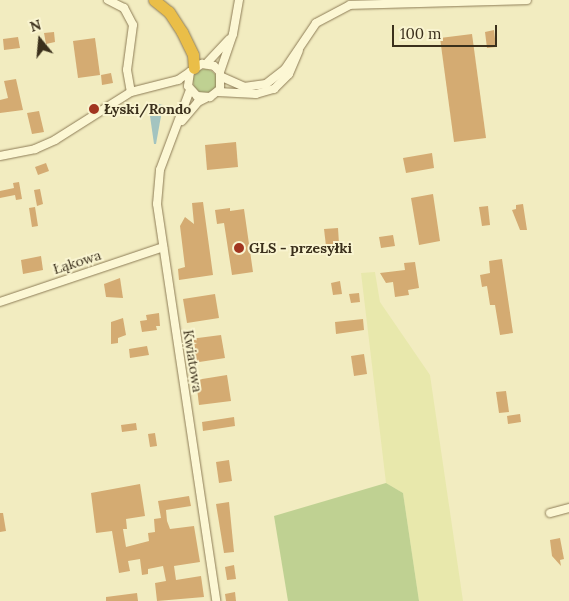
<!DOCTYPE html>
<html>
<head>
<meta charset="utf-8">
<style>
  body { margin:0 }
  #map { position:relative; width:569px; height:601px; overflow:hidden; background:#f2ecc0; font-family:Lora,serif }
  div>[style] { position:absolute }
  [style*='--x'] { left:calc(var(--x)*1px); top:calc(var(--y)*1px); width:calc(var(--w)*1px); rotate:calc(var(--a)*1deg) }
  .farmland>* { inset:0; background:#e8e8ac }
  .green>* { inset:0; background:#bfd192 }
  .round { border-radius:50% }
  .water>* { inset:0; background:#a3c4c0 }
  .building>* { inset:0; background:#d4ab72 }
  .roads { filter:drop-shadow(0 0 1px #8d7c56) drop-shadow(0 0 1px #8d7c56) }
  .minor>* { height:8px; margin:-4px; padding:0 4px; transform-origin:4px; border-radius:4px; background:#fcf7d4 }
  .highway>* { height:11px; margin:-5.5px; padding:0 5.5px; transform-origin:5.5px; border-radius:5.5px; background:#eabe48 }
  .dots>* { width:14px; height:14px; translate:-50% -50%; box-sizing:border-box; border:2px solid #f9f4d0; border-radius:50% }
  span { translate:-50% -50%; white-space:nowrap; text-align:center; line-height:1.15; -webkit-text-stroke:4px #f9f4d0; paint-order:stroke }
  .poi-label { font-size:14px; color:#3b301c; font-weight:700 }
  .left { translate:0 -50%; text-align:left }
  .street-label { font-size:14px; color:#3b301c }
  .north { position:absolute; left:15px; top:15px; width:50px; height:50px; -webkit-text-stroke:4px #f9f4d0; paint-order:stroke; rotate:343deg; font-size:14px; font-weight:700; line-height:20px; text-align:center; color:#3b301c }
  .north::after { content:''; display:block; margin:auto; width:18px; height:22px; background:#3b301c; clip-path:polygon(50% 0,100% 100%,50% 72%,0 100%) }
  .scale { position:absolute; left:392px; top:25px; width:105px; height:22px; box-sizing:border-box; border:2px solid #3b301c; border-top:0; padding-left:6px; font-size:15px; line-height:18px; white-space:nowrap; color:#3b301c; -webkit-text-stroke:4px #f9f4d0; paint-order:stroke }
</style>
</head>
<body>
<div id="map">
  <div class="farmland">
    <i style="clip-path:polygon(375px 272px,380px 302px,430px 375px,463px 601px,419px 601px,403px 493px,386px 483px,361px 273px)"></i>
  </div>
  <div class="green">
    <i class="round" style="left:193px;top:69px;width:24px;height:24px"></i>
    <i style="clip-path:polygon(386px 483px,403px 493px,419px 601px,288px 601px,274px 516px)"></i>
  </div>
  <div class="water">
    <i style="clip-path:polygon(148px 102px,163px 105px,156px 144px,154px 144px)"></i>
  </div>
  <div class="building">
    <i style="clip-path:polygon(494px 30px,496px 47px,487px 48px,485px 32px)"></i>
    <i style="clip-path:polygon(54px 32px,55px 42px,46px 44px,44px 33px)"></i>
    <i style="clip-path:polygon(472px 34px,486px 138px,454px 142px,440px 38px)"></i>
    <i style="clip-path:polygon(18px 37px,20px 48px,4px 50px,3px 39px)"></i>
    <i style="clip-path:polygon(95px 38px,100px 75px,78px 78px,73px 41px)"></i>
    <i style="clip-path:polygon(111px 73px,113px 83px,102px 85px,101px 75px)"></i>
    <i style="clip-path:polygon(16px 79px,23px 110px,0 113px,0 100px,8px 98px,4px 81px)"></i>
    <i style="clip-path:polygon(39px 111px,44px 132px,32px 134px,27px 113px)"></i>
    <i style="clip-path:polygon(236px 142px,238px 167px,207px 170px,205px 145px)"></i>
    <i style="clip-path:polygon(432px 153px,434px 168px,406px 173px,403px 158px)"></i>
    <i style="clip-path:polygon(46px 163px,49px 171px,38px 175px,35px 167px)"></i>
    <i style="clip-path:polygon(19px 182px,22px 199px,16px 200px,15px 195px,0 198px,0 191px,14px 188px,13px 183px)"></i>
    <i style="clip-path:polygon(40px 189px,43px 204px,37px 206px,34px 190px)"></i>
    <i style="clip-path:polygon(433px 194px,440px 241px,419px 245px,411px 198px)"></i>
    <i style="clip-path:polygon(203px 202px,213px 275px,179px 280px,178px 269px,185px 267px,180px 226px,185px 217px,194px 224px,192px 203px)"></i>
    <i style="clip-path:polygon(523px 204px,527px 230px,520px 230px,512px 210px,516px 209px,516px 205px)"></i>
    <i style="clip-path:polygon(488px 206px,490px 225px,482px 226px,479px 207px)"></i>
    <i style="clip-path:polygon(35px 207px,38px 226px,32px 227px,29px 208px)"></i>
    <i style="clip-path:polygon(230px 208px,230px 211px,244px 209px,253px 272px,232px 275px,224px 223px,217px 224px,215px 210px)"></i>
    <i style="clip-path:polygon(338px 228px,339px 244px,326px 246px,324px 229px)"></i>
    <i style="clip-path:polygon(393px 235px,395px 246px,381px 248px,379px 237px)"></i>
    <i style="clip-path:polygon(41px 256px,43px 270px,23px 274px,21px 260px)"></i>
    <i style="clip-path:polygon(502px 259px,513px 333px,500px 335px,495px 305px,490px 305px,487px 286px,482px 287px,480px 275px,490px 273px,489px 261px)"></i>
    <i style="clip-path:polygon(415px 262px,419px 288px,408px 290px,409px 295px,395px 297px,393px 282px,386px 283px,380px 273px,405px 270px,404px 263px)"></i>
    <i style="clip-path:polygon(120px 278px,123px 298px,106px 297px,104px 284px)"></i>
    <i style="clip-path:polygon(340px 281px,342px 294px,333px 295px,331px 283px)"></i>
    <i style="clip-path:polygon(359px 293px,360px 302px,351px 303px,349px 294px)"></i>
    <i style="clip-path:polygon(215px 294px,219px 318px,187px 323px,183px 299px)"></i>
    <i style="clip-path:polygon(159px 313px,160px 326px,156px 326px,157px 330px,142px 332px,140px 321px,147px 320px,146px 315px)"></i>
    <i style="clip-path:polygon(123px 318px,126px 335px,118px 338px,118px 343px,111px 344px,111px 322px)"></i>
    <i style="clip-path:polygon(363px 319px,364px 330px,336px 334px,335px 322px)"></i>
    <i style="clip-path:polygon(221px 335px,225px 358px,193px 363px,190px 339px)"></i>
    <i style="clip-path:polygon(147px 346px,149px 355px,130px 358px,129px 349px)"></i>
    <i style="clip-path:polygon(364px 354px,367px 374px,354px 376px,351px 356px)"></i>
    <i style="clip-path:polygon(227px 375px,231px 401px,199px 405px,196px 380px)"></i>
    <i style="clip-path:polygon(506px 391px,509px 412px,499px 413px,496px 392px)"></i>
    <i style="clip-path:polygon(520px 414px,521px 422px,508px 424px,507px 416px)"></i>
    <i style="clip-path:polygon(234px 417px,235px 426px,203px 431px,202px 422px)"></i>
    <i style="clip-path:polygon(136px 423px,137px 430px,122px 432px,121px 425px)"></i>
    <i style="clip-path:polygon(155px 433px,157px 446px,150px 447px,148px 434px)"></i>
    <i style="clip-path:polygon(229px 460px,232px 481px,219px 483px,216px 462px)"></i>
    <i style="clip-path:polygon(140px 484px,145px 516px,126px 519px,127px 529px,123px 529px,126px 547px,149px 541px,148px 533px,155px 532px,154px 519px,161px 518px,158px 501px,189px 496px,191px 506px,166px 510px,167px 521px,170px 529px,194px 526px,200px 562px,174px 566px,176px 580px,201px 576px,204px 597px,157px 601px,155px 583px,166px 581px,163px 566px,148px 569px,148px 574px,142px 575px,140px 559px,128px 561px,130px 571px,119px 573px,112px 531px,96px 533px,91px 493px)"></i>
    <i style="clip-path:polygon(229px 502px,234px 552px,224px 553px,216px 504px)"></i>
    <i style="clip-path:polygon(0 513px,3px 513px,6px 531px,0 532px)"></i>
    <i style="clip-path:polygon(560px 538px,564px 559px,560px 560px,561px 566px,552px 556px,550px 540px)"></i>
    <i style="clip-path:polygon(234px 565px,236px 579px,227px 580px,225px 567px)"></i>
    <i style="clip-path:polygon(235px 592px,236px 601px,226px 601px,225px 594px)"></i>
    <i style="clip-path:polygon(137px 593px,138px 601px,106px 601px,106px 597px)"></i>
  </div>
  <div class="roads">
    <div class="minor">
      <i style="--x:108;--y:0;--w:18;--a:27"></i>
      <i style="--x:124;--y:8;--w:19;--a:62"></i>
      <i style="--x:133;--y:25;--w:45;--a:97.6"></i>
      <i style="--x:127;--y:70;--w:22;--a:80"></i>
      <i style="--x:206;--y:64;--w:34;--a:-47"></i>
      <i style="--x:220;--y:72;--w:40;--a:-71.1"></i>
      <i style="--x:233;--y:34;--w:35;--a:-80"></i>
      <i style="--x:222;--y:77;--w:24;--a:24"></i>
      <i style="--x:244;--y:87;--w:22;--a:-8"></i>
      <i style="--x:266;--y:84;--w:24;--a:-38"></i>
      <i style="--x:285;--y:69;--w:55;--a:-56"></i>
      <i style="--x:316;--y:23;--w:38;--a:-28"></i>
      <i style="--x:350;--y:5;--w:177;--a:-1.6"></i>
      <i style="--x:190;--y:90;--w:85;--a:110.6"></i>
      <i style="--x:160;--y:170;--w:34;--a:95"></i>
      <i style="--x:157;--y:204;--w:401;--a:81.5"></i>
      <i style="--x:218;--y:92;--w:38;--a:3"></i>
      <i style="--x:256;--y:94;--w:19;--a:-16"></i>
      <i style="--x:274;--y:89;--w:21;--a:-45"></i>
      <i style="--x:289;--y:74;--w:25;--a:-67"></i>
      <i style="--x:182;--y:121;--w:25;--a:-50"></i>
      <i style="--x:198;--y:102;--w:9;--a:-27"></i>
      <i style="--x:0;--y:156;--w:36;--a:-11"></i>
      <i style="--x:35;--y:149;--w:22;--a:-24"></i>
      <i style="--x:55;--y:140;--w:90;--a:-32.3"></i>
      <i style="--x:131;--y:92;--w:49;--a:-14.3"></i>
      <i style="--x:178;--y:80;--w:29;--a:-34"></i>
      <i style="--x:202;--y:64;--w:12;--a:9"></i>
      <i style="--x:214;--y:66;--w:8;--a:45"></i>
      <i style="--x:220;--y:72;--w:17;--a:90"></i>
      <i style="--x:220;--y:89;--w:13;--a:141"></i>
      <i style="--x:210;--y:97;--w:13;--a:-176"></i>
      <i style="--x:197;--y:96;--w:13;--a:-132"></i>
      <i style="--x:188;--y:86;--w:14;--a:-82"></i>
      <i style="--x:0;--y:302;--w:172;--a:-18.6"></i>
      <i style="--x:550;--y:513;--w:20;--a:-15"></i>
    </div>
    <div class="highway">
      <i style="--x:154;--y:0;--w:19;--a:39"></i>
      <i style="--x:169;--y:12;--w:24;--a:57"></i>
      <i style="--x:182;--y:32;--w:25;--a:64"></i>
      <i style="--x:193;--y:55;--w:13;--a:86"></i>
    </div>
  </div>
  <div class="dots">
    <i style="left:94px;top:109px;background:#a13520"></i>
    <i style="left:239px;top:248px;background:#a13520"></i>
  </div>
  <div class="poi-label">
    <span class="left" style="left:104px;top:109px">Łyski/Rondo</span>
    <span class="left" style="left:249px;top:248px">GLS - przesyłki</span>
  </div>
  <div class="street-label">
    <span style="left:77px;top:262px;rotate:-18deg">Łąkowa</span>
    <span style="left:193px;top:361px;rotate:81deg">Kwiatowa</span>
  </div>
  <div class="north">N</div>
  <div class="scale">100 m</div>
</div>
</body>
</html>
